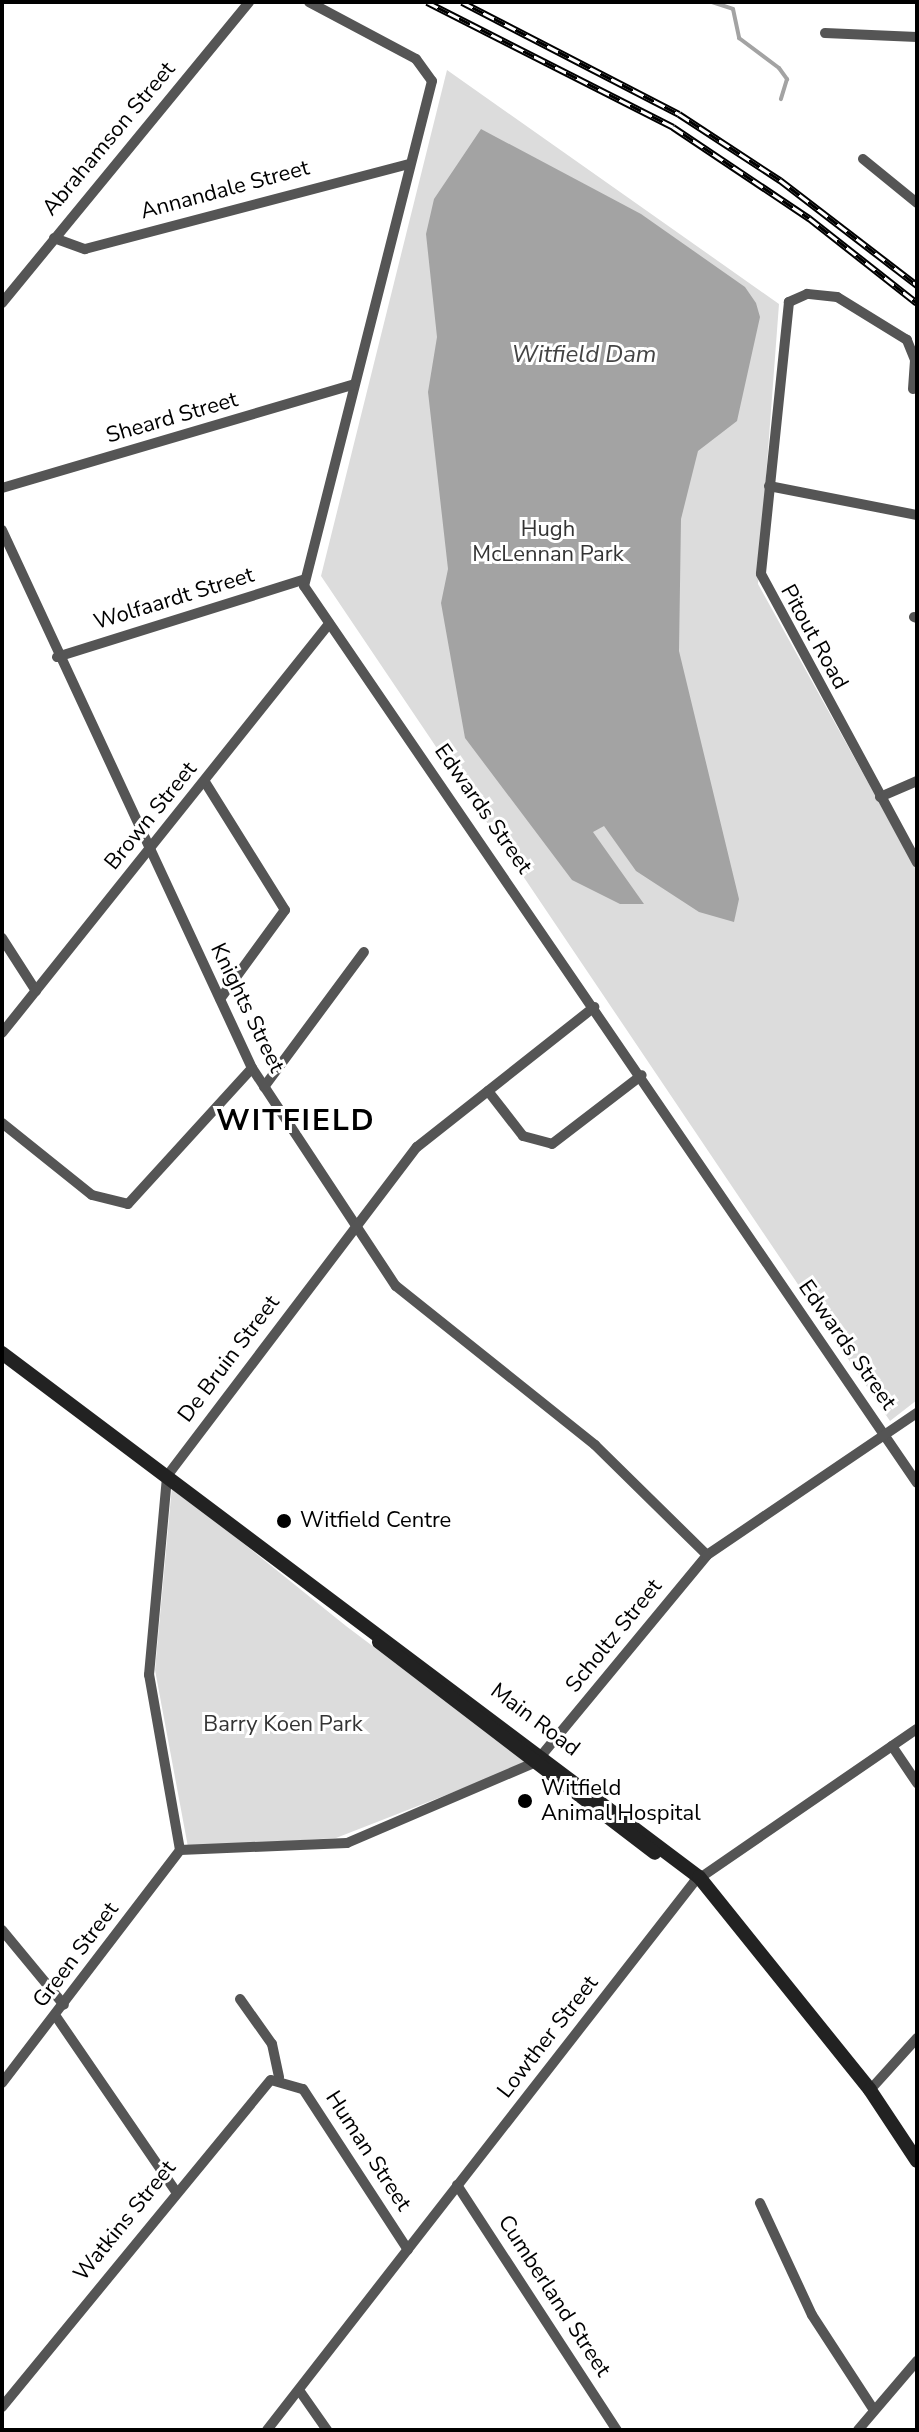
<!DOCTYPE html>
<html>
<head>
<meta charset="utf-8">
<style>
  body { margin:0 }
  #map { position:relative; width:919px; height:2432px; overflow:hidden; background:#fff; font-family:"Nunito Sans",sans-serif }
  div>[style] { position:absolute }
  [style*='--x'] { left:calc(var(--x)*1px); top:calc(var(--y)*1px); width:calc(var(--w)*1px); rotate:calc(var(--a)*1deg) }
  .green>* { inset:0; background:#dcdcdc }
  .water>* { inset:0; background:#a3a3a3 }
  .stream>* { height:4px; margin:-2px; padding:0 2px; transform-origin:2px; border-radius:2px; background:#a3a3a3 }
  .street>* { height:10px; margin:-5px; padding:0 5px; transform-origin:5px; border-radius:5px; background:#555 }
  .secondary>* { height:14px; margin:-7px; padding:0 7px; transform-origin:7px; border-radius:7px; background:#222 }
  .rail>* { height:7px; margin-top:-3.5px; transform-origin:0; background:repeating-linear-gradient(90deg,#fff 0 12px,#000 0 24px); box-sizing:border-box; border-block:2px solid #000 }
  .dots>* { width:22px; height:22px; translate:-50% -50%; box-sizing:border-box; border:4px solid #fff; border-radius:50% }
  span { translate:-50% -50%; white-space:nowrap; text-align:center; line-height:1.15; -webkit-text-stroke:6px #fff; paint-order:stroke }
  .street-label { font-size:22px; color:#000 }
  .park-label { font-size:22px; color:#333 }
  .poi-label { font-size:22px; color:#000 }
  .left { translate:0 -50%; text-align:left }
  .water-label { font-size:24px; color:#444; font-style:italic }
  .district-label { font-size:30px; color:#000; font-weight:700; letter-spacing:2px }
  .frame { position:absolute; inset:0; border:4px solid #000; pointer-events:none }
</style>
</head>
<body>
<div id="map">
  <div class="green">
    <i style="clip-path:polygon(447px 70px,779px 304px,758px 584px,917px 871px,917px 1400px,890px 1421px,321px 576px)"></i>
    <i style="clip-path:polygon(172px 1486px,346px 1626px,528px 1763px,336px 1838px,188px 1847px,155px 1670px)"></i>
  </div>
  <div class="water">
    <i style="clip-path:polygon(481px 129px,641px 214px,745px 287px,756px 303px,760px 317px,737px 421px,698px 451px,681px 519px,679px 651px,739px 899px,734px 922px,699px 912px,636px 871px,604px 826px,593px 832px,644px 904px,620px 904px,572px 880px,465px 738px,441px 603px,448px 569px,428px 392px,437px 337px,426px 234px,434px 199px)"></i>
  </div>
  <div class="stream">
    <i style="--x:712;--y:2;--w:22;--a:18"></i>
    <i style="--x:733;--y:9;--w:30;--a:78"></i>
    <i style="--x:739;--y:38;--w:50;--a:36.9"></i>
    <i style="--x:779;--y:68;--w:14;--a:54"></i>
    <i style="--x:787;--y:79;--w:21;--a:107"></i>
  </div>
  <div class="street">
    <i style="--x:309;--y:2;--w:121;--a:28"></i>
    <i style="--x:416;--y:59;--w:27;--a:54"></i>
    <i style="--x:432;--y:81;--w:521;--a:104.22"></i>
    <i style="--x:304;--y:586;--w:1086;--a:55.65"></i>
    <i style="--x:825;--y:33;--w:92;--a:2.5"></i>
    <i style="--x:863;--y:159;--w:70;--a:39.2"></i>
    <i style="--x:54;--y:238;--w:33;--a:20"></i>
    <i style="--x:85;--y:249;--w:336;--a:-14.7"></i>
    <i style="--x:2;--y:303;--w:389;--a:-50.6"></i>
    <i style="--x:913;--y:389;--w:29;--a:-86"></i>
    <i style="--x:915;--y:360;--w:22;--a:-112"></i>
    <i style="--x:907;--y:340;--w:82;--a:-148.4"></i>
    <i style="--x:837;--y:297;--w:30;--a:-174"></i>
    <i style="--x:807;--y:294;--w:20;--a:156"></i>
    <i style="--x:789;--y:302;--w:273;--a:95.9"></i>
    <i style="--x:761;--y:574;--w:328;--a:61.6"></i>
    <i style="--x:769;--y:486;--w:151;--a:11.1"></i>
    <i style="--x:2;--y:488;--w:366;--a:-16.4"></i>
    <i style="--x:2;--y:530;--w:593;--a:65.08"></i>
    <i style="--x:252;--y:1068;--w:261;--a:56.6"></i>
    <i style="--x:396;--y:1286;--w:255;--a:38.6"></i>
    <i style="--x:595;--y:1445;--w:157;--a:44.5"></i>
    <i style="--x:914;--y:617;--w:3;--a:18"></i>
    <i style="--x:57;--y:657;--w:258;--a:-17.4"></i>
    <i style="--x:205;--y:782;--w:151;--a:58"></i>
    <i style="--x:285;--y:910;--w:110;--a:126.1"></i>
    <i style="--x:880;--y:797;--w:40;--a:-23.4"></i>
    <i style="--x:2;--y:938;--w:63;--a:57.3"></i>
    <i style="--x:2;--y:1033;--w:524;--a:-51.36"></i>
    <i style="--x:264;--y:1087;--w:168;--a:-53.5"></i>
    <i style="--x:488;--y:1091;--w:57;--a:52.1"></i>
    <i style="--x:523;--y:1136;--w:30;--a:15"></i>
    <i style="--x:552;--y:1144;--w:113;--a:-37.5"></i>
    <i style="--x:2;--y:1123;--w:115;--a:38.7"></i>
    <i style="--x:92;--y:1195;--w:37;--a:14"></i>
    <i style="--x:128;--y:1204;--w:184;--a:-47.6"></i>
    <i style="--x:892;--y:1746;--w:45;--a:56"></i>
    <i style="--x:180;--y:1850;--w:178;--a:-100"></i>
    <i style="--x:149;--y:1675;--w:200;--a:-84.8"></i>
    <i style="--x:167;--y:1476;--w:413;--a:-52.8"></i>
    <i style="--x:417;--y:1147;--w:226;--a:-38.3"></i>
    <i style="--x:180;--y:1850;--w:167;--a:-2.4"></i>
    <i style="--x:347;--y:1843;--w:206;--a:-23.2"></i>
    <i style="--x:536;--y:1762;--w:268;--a:-50.4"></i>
    <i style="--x:707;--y:1555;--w:254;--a:-34.1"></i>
    <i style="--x:2;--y:1930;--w:97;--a:50.4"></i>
    <i style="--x:240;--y:1999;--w:55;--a:54.6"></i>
    <i style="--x:272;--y:2044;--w:34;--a:78"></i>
    <i style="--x:55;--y:2015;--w:212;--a:55.6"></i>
    <i style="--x:2;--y:2083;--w:293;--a:-52.6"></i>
    <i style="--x:870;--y:2090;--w:70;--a:-47.9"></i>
    <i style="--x:457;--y:2185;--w:293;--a:56.9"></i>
    <i style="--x:760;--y:2203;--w:123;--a:65.1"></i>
    <i style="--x:812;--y:2315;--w:113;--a:56.9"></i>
    <i style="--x:299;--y:2390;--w:49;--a:55"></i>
    <i style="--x:2;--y:2407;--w:423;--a:-50.6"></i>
    <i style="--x:271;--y:2080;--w:33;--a:16"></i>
    <i style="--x:303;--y:2089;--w:192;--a:56.9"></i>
    <i style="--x:267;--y:2430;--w:695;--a:-52.07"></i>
    <i style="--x:694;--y:1882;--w:270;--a:-34.5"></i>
    <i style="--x:858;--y:2430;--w:91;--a:-49.5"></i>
  </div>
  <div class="secondary">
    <i style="--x:2;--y:1353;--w:872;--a:36.94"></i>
    <i style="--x:699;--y:1877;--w:273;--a:51.2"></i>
    <i style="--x:870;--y:2090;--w:85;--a:56.5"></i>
    <i style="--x:379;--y:1642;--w:347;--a:37.4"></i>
  </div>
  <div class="rail">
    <i style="--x:427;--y:2;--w:276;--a:26.9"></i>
    <i style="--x:673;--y:127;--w:164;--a:33.8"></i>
    <i style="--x:809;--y:218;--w:137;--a:38.2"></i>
    <i style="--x:462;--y:2;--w:244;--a:27.3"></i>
    <i style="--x:679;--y:114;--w:121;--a:33.2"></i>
    <i style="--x:780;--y:180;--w:173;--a:37.5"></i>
  </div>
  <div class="dots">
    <i style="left:284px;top:1521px;background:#000"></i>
    <i style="left:525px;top:1801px;background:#000"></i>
  </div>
  <div class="street-label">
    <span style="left:109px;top:139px;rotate:-50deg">Abrahamson Street</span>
    <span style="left:225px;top:190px;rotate:-15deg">Annandale Street</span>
    <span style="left:172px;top:418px;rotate:-16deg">Sheard Street</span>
    <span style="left:174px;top:599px;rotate:-17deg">Wolfaardt Street</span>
    <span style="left:814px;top:637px;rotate:61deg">Pitout Road</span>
    <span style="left:483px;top:809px;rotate:55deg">Edwards Street</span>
    <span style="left:151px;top:816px;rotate:-51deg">Brown Street</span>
    <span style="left:247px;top:1008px;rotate:64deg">Knights Street</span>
    <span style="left:847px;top:1345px;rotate:55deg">Edwards Street</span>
    <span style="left:229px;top:1359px;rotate:-53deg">De Bruin Street</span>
    <span style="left:614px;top:1636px;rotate:-51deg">Scholtz Street</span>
    <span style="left:535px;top:1720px;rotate:37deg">Main Road</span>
    <span style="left:76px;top:1955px;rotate:-53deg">Green Street</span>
    <span style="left:548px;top:2037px;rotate:-52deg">Lowther Street</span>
    <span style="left:368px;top:2151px;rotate:57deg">Human Street</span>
    <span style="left:125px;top:2221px;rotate:-51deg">Watkins Street</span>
    <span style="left:554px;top:2296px;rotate:57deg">Cumberland Street</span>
  </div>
  <div class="park-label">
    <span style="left:548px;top:542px">Hugh<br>McLennan Park</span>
    <span style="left:283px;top:1725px">Barry Koen Park</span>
  </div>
  <div class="poi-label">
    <span class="left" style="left:300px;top:1521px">Witfield Centre</span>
    <span class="left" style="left:541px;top:1801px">Witfield<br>Animal Hospital</span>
  </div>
  <div class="water-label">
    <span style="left:584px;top:355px">Witfield Dam</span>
  </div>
  <div class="district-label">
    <span style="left:296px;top:1121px">WITFIELD</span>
  </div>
  <div class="frame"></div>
</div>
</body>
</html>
